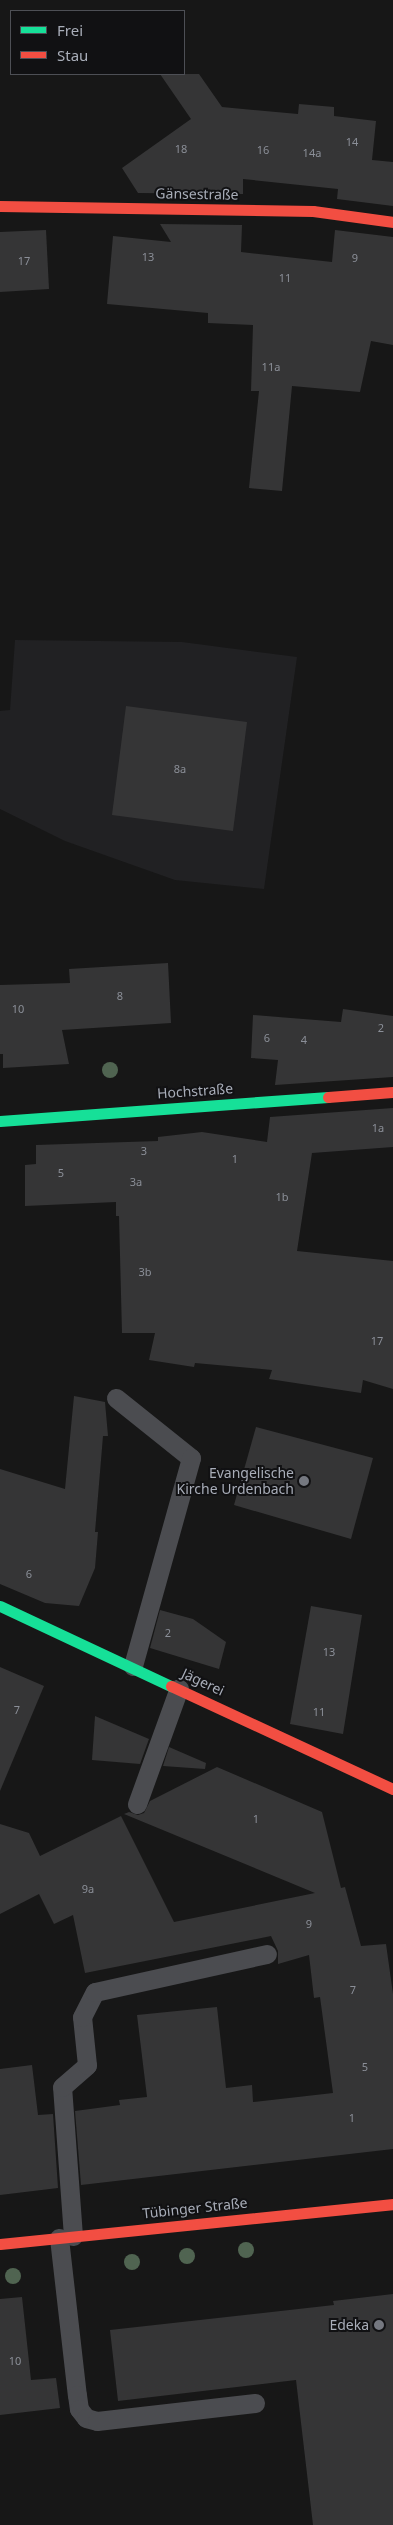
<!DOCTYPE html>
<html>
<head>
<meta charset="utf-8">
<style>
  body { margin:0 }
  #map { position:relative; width:393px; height:2525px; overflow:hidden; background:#171717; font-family:"Noto Sans",sans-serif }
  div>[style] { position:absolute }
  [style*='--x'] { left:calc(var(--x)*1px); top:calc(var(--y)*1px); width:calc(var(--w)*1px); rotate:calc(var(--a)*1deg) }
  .built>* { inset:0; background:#212123 }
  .building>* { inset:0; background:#353536 }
  .lane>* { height:19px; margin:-9.5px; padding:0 9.5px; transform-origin:9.5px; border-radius:9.5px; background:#4b4c50 }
  .fast>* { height:11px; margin:-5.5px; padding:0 5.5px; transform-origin:5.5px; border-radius:5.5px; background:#16e098 }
  .jam>* { height:11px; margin:-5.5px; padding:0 5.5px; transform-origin:5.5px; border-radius:5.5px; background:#f24e42 }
  .trees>* { width:16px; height:16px; margin:-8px; border-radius:50%; background:#506451 }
  .dots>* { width:14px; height:14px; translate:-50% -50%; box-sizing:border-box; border:2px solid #111113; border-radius:50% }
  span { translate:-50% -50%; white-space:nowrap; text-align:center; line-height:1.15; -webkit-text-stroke:4px #111113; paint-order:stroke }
  .number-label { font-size:11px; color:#8b8f98 }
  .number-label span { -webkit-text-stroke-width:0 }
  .street-label { font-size:14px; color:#a8adb8 }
  .poi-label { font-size:14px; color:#a8adb8 }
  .right { translate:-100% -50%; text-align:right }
  .legend { position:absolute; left:10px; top:10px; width:175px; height:65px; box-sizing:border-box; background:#111113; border:1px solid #4d4f55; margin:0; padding:6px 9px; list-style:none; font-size:15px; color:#a8adb8 }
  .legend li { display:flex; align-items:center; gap:10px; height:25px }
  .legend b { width:25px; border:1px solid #4d4f55 }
</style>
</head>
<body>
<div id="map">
  <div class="built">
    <i style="clip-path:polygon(15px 640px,182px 642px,297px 657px,264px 889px,175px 880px,65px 841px,0 809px,0 711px,10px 710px)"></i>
  </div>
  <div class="building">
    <i style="clip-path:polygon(160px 74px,199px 74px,222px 107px,298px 114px,299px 104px,334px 107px,334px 116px,376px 121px,372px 160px,393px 162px,393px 206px,337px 199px,338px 189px,243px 179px,243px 194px,138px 193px,122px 168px,191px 119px)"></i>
    <i style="clip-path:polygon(160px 224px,242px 225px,241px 252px,332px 262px,335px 230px,393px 237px,393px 345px,371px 341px,360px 392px,292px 386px,282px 491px,249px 488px,259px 391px,251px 391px,253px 325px,208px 323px,208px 313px,107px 304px,113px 236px,171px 242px)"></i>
    <i style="clip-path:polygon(46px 230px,49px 289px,0 292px,0 232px)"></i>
    <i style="clip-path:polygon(126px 706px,247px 722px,233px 831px,112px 815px)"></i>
    <i style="clip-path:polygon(168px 963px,171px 1023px,62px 1030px,69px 1064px,3px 1068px,3px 1054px,0 1054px,0 985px,70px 983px,69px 969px)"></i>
    <i style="clip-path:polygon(343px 1009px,393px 1016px,393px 1077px,275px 1085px,278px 1060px,251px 1058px,253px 1015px,341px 1022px)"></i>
    <i style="clip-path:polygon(393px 1108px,393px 1147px,312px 1153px,297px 1251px,393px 1261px,393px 1389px,363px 1380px,361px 1393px,269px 1379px,272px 1370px,195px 1363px,194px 1367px,149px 1360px,155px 1333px,122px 1333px,119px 1216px,116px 1216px,116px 1202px,25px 1206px,25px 1165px,36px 1164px,36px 1145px,158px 1141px,158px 1137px,202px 1132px,267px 1142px,270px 1117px)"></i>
    <i style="clip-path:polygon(74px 1396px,105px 1402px,108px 1436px,103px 1436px,95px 1532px,98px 1532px,95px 1568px,79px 1606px,45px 1603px,0 1584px,0 1469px,65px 1489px)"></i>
    <i style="clip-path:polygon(256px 1427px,373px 1458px,351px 1539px,234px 1505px)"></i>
    <i style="clip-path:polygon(311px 1606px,362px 1615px,343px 1734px,290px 1724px)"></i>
    <i style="clip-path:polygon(160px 1610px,193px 1619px,226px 1642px,219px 1669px,150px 1648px)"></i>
    <i style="clip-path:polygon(0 1667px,44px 1686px,0 1791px)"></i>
    <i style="clip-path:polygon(95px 1716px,149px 1739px,140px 1764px,92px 1760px)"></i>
    <i style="clip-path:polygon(169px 1747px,206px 1763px,205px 1769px,163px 1766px)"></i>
    <i style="clip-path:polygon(217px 1767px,322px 1812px,341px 1888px,345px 1887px,361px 1946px,386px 1944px,393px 1994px,393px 2149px,81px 2185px,75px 2111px,120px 2105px,119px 2100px,147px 2097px,137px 2015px,217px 2007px,226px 2088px,252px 2085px,253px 2102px,333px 2093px,320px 1997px,314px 1998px,309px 1955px,278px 1964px,278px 1951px,271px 1936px,85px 1973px,73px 1915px,54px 1924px,39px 1894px,0 1914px,0 1824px,29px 1833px,40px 1856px,121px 1816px,174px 1922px,315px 1893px,124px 1814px,129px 1812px,138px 1815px,144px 1813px,150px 1801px)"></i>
    <i style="clip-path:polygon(32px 2065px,38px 2115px,53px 2114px,58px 2188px,0 2195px,0 2069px)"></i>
    <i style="clip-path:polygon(393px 2294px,393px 2525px,313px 2525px,296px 2380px,118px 2401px,110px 2330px,334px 2305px,333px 2301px)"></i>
    <i style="clip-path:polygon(22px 2297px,31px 2380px,56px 2378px,60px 2408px,0 2415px,0 2299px)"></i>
  </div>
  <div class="lane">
    <i style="--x:116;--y:1398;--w:96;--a:38.7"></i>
    <i style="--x:191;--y:1458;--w:216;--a:105.6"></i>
    <i style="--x:137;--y:1804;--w:123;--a:-70.1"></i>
    <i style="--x:73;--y:2236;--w:149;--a:-94.2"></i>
    <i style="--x:62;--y:2087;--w:33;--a:-41"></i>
    <i style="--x:87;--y:2065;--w:48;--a:-95.9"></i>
    <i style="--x:82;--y:2017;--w:28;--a:-63"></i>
    <i style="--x:95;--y:1992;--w:176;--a:-12.5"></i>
    <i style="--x:59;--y:2238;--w:158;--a:83.5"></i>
    <i style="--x:77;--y:2395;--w:14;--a:82"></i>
    <i style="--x:79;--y:2409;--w:11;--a:52"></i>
    <i style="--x:86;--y:2418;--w:11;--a:15"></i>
    <i style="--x:97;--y:2421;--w:159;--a:-6.5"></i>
  </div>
  <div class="fast">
    <i style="--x:0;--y:1121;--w:329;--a:-4.2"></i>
    <i style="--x:0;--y:1606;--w:189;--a:25.1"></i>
  </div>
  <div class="jam">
    <i style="--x:0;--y:206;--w:313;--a:0.9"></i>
    <i style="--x:313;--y:211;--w:81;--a:7.8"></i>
    <i style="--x:328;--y:1097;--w:65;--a:-4.4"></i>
    <i style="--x:171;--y:1686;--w:245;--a:24.9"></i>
    <i style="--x:0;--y:2244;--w:395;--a:-5.8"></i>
  </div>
  <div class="trees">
    <i style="left:110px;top:1070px"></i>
    <i style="left:246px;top:2250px"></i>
    <i style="left:187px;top:2256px"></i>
    <i style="left:132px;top:2262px"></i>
    <i style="left:13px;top:2276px"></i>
  </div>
  <div class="dots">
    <i style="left:304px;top:1481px;background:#757880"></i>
    <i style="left:379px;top:2325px;background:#757880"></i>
  </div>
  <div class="number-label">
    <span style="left:352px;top:142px">14</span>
    <span style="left:181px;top:149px">18</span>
    <span style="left:263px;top:150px">16</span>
    <span style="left:312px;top:153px">14a</span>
    <span style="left:148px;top:257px">13</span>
    <span style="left:355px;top:258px">9</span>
    <span style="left:24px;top:261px">17</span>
    <span style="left:285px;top:278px">11</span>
    <span style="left:271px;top:367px">11a</span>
    <span style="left:180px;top:769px">8a</span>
    <span style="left:120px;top:996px">8</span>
    <span style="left:18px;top:1009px">10</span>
    <span style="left:381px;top:1028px">2</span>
    <span style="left:267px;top:1038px">6</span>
    <span style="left:304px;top:1040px">4</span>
    <span style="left:378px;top:1128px">1a</span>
    <span style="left:144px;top:1151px">3</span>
    <span style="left:235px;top:1159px">1</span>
    <span style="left:61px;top:1173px">5</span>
    <span style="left:136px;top:1182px">3a</span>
    <span style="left:282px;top:1197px">1b</span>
    <span style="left:145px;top:1272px">3b</span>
    <span style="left:377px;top:1341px">17</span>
    <span style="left:29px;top:1574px">6</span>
    <span style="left:168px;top:1633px">2</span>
    <span style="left:329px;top:1652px">13</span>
    <span style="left:17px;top:1710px">7</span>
    <span style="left:319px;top:1712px">11</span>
    <span style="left:256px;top:1819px">1</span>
    <span style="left:88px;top:1889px">9a</span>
    <span style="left:309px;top:1924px">9</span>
    <span style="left:353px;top:1990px">7</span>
    <span style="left:365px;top:2067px">5</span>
    <span style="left:352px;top:2118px">1</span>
    <span style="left:15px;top:2361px">10</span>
  </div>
  <div class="street-label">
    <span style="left:197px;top:194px;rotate:1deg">Gänsestraße</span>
    <span style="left:195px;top:1091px;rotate:-4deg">Hochstraße</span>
    <span style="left:203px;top:1682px;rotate:25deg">Jägerei</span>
    <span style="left:195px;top:2208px;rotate:-6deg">Tübinger Straße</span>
  </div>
  <div class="poi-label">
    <span class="right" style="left:294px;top:1481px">Evangelische<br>Kirche Urdenbach</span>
    <span class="right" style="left:369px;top:2325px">Edeka</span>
  </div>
  <ul class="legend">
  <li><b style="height:6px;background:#16e098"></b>Frei</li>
  <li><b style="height:6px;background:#f24e42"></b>Stau</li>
  </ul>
</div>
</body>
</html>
